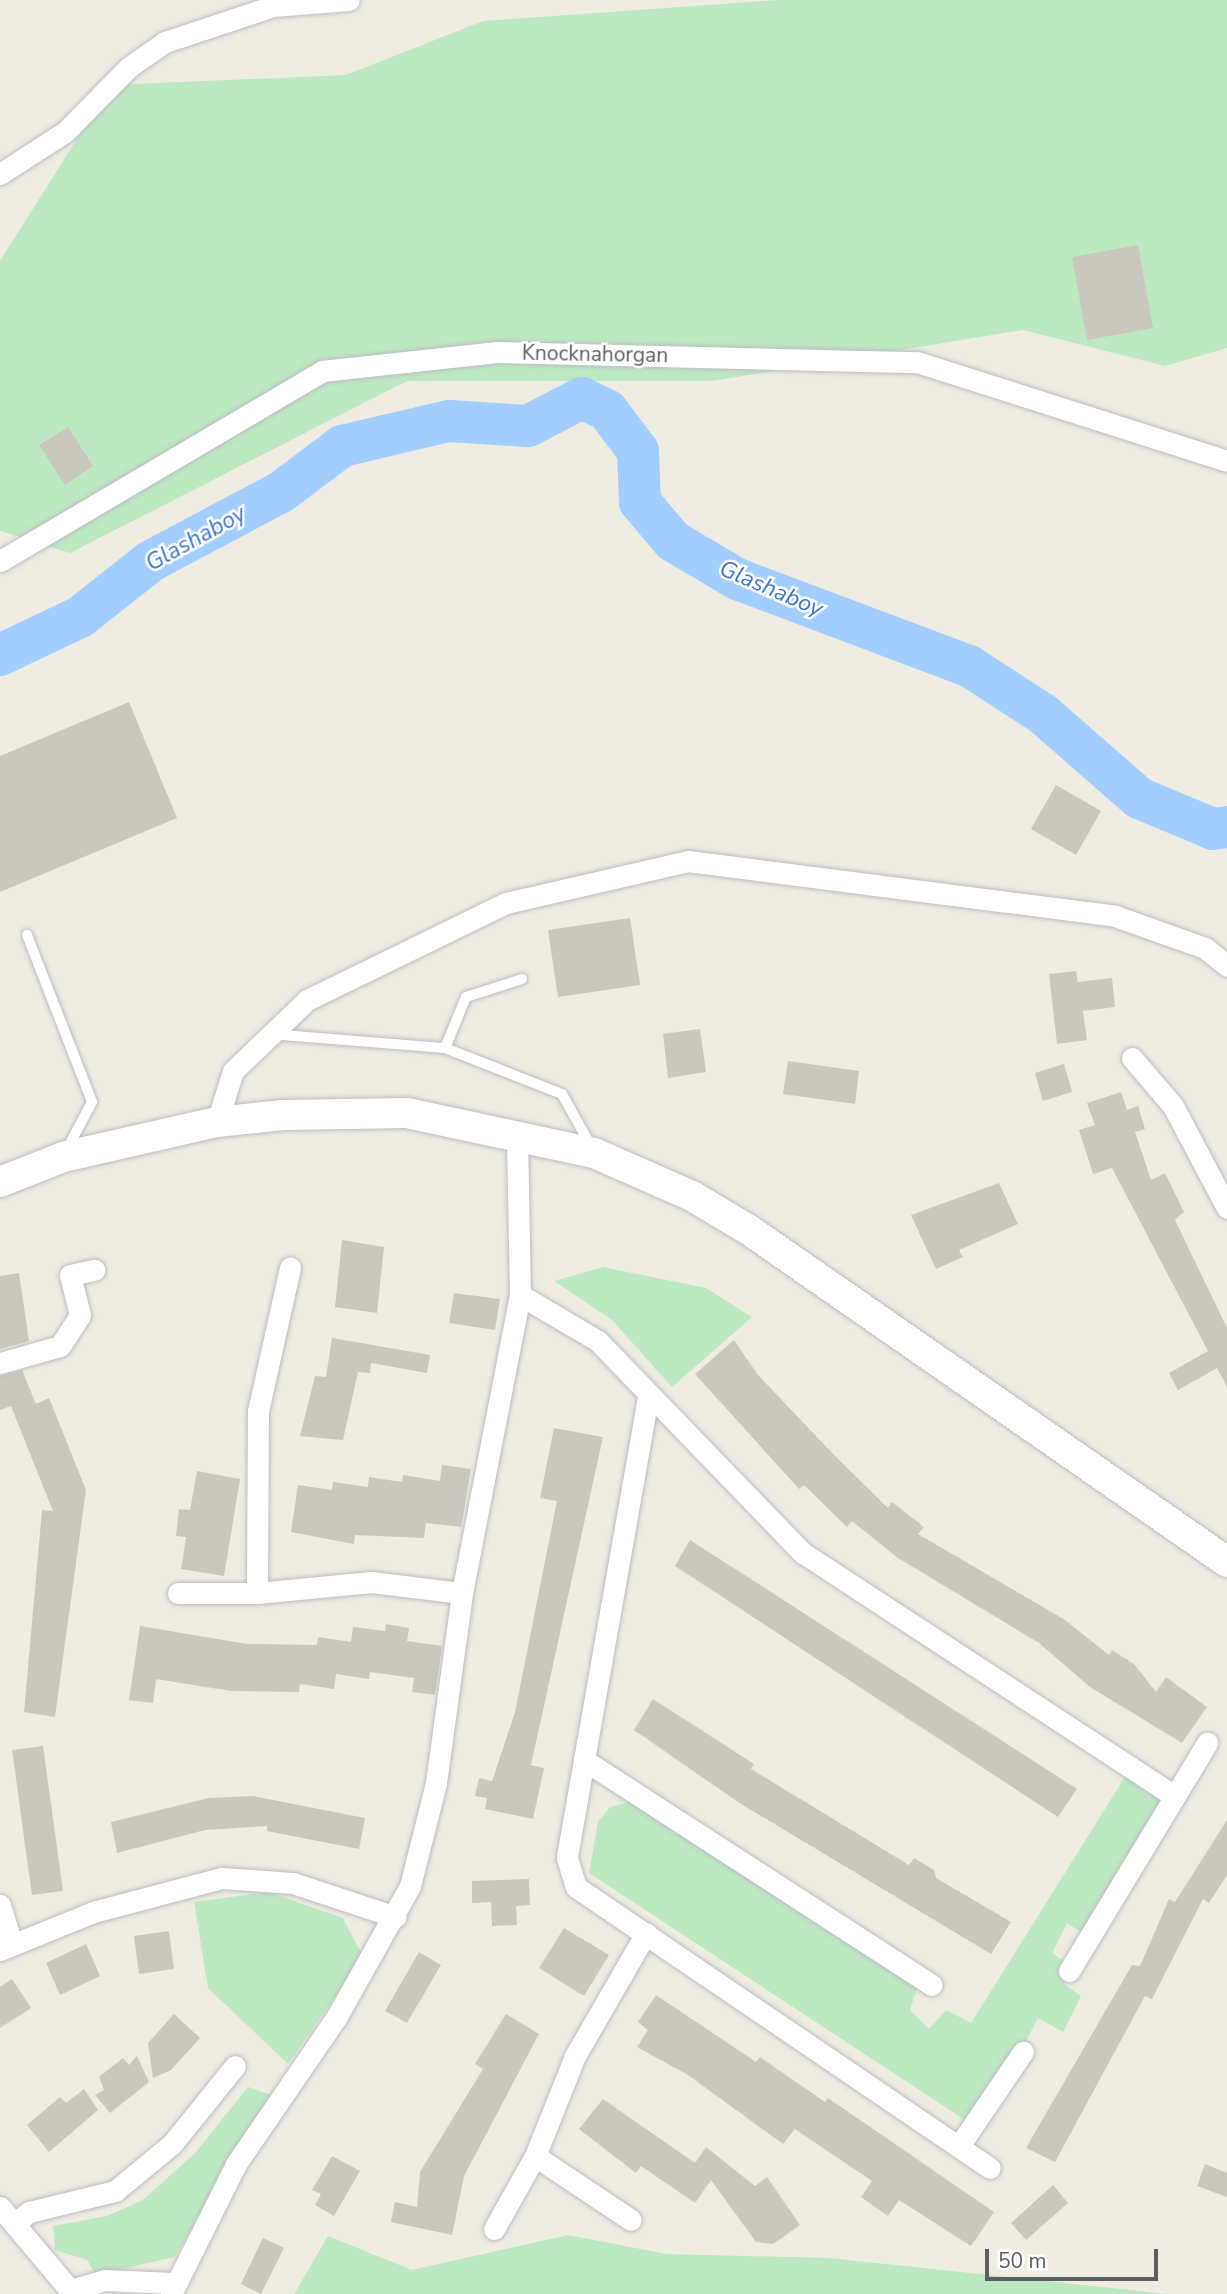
<!DOCTYPE html>
<html>
<head>
<meta charset="utf-8">
<style>
  body { margin:0 }
  #map { position:relative; width:1227px; height:2294px; overflow:hidden; background:#efede2; font-family:"Nunito Sans",sans-serif }
  div>[style] { position:absolute }
  [style*='--x'] { left:calc(var(--x)*1px); top:calc(var(--y)*1px); width:calc(var(--w)*1px); rotate:calc(var(--a)*1deg) }
  .green>* { inset:0; background:#bde9c1 }
  .river>* { height:42px; margin:-21px; padding:0 21px; transform-origin:21px; border-radius:21px; background:#a2ceff }
  .building>* { inset:0; background:#cac7bf }
  .roads { filter:drop-shadow(0 0 2px #babcc3) drop-shadow(0 0 2px #babcc3) }
  .service>* { height:10px; margin:-5px; padding:0 5px; transform-origin:5px; border-radius:5px; background:#fff }
  .minor>* { height:21px; margin:-10.5px; padding:0 10.5px; transform-origin:10.5px; border-radius:10.5px; background:#fff }
  .secondary>* { height:30px; margin:-15px; padding:0 15px; transform-origin:15px; border-radius:15px; background:#fff }
  span { translate:-50% -50%; white-space:nowrap; text-align:center; line-height:1.15; -webkit-text-stroke:5px #fff; paint-order:stroke }
  .street-label { font-size:21px; color:#5b5e65 }
  .water-label { font-size:23px; color:#3a75cd; font-style:italic }
  .scale { position:absolute; left:985px; top:2249px; width:173px; height:32px; box-sizing:border-box; border:4px solid #5b5e65; border-top:0; padding-left:9px; font-size:21px; line-height:24px; white-space:nowrap; color:#5b5e65; -webkit-text-stroke:5px #fff; paint-order:stroke }
</style>
</head>
<body>
<div id="map">
  <div class="green">
    <i style="clip-path:polygon(779px 0,1227px 0,1227px 348px,1165px 366px,1023px 330px,712px 381px,407px 381px,70px 553px,0 531px,0 261px,111px 85px,346px 75px,483px 21px)"></i>
    <i style="clip-path:polygon(603px 1267px,706px 1288px,752px 1317px,672px 1387px,612px 1320px,554px 1281px)"></i>
    <i style="clip-path:polygon(1125px 1777px,1164px 1803px,1084px 1934px,1067px 1923px,1052px 1953px,1068px 1964px,1064px 1984px,1081px 1996px,1063px 2032px,1038px 2018px,987px 2117px,968px 2122px,589px 1873px,598px 1822px,610px 1807px,634px 1801px,917px 1988px,910px 2010px,929px 2029px,946px 2010px,971px 2023px)"></i>
    <i style="clip-path:polygon(268px 1892px,343px 1918px,363px 1957px,288px 2064px,208px 1988px,194px 1902px)"></i>
    <i style="clip-path:polygon(248px 2087px,271px 2095px,175px 2257px,96px 2275px,87px 2260px,55px 2250px,53px 2226px,107px 2216px,143px 2200px,195px 2153px)"></i>
    <i style="clip-path:polygon(568px 2235px,667px 2254px,829px 2258px,1168px 2294px,294px 2294px,328px 2236px,412px 2270px)"></i>
  </div>
  <div class="river">
    <i style="--x:0;--y:655;--w:89;--a:-25.4"></i>
    <i style="--x:80;--y:617;--w:90;--a:-38.3"></i>
    <i style="--x:151;--y:561;--w:147;--a:-28"></i>
    <i style="--x:281;--y:492;--w:76;--a:-37"></i>
    <i style="--x:342;--y:446;--w:110;--a:-13.2"></i>
    <i style="--x:449;--y:421;--w:79;--a:3.6"></i>
    <i style="--x:528;--y:426;--w:61;--a:-27.4"></i>
    <i style="--x:582;--y:398;--w:28;--a:26"></i>
    <i style="--x:607;--y:410;--w:51;--a:52.9"></i>
    <i style="--x:638;--y:451;--w:51;--a:87.8"></i>
    <i style="--x:640;--y:502;--w:51;--a:49.8"></i>
    <i style="--x:673;--y:541;--w:74;--a:30.7"></i>
    <i style="--x:737;--y:579;--w:248;--a:20.6"></i>
    <i style="--x:969;--y:666;--w:88;--a:33"></i>
    <i style="--x:1043;--y:714;--w:128;--a:41.2"></i>
    <i style="--x:1139;--y:798;--w:80;--a:22.7"></i>
    <i style="--x:1213;--y:829;--w:14;--a:-8"></i>
  </div>
  <div class="building">
    <i style="clip-path:polygon(1138px 245px,1153px 328px,1087px 340px,1072px 257px)"></i>
    <i style="clip-path:polygon(68px 427px,93px 466px,65px 485px,39px 445px)"></i>
    <i style="clip-path:polygon(129px 702px,177px 818px,0 892px,0 756px)"></i>
    <i style="clip-path:polygon(1056px 785px,1101px 811px,1076px 855px,1031px 829px)"></i>
    <i style="clip-path:polygon(630px 918px,640px 985px,558px 997px,548px 930px)"></i>
    <i style="clip-path:polygon(1076px 971px,1078px 982px,1112px 978px,1115px 1007px,1083px 1011px,1087px 1040px,1057px 1044px,1049px 974px)"></i>
    <i style="clip-path:polygon(700px 1029px,706px 1072px,668px 1078px,663px 1034px)"></i>
    <i style="clip-path:polygon(788px 1061px,859px 1071px,855px 1104px,783px 1094px)"></i>
    <i style="clip-path:polygon(1064px 1064px,1072px 1092px,1043px 1101px,1035px 1073px)"></i>
    <i style="clip-path:polygon(1121px 1092px,1127px 1110px,1138px 1106px,1145px 1129px,1135px 1132px,1151px 1180px,1165px 1173px,1184px 1212px,1175px 1220px,1227px 1328px,1227px 1387px,1217px 1368px,1178px 1390px,1169px 1373px,1208px 1351px,1112px 1168px,1093px 1174px,1079px 1130px,1095px 1125px,1087px 1103px)"></i>
    <i style="clip-path:polygon(999px 1183px,1018px 1224px,959px 1250px,963px 1257px,936px 1269px,911px 1215px)"></i>
    <i style="clip-path:polygon(342px 1240px,384px 1247px,377px 1313px,335px 1307px)"></i>
    <i style="clip-path:polygon(19px 1273px,29px 1341px,0 1349px,0 1276px)"></i>
    <i style="clip-path:polygon(454px 1293px,500px 1299px,495px 1330px,449px 1323px)"></i>
    <i style="clip-path:polygon(332px 1338px,430px 1355px,427px 1373px,371px 1363px,370px 1373px,358px 1372px,343px 1440px,300px 1436px,315px 1376px,326px 1377px)"></i>
    <i style="clip-path:polygon(734px 1340px,758px 1375px,836px 1457px,888px 1508px,892px 1502px,924px 1527px,918px 1534px,1065px 1620px,1109px 1655px,1112px 1650px,1134px 1664px,1156px 1692px,1166px 1677px,1207px 1707px,1182px 1743px,1090px 1687px,1039px 1643px,898px 1558px,852px 1521px,847px 1527px,804px 1485px,799px 1489px,695px 1374px)"></i>
    <i style="clip-path:polygon(22px 1370px,36px 1404px,49px 1398px,86px 1490px,55px 1717px,24px 1712px,42px 1510px,53px 1511px,11px 1406px,0 1410px,0 1376px)"></i>
    <i style="clip-path:polygon(554px 1428px,603px 1437px,531px 1765px,544px 1768px,533px 1819px,485px 1809px,487px 1798px,475px 1796px,479px 1778px,492px 1781px,515px 1712px,557px 1501px,540px 1498px)"></i>
    <i style="clip-path:polygon(442px 1465px,471px 1469px,461px 1527px,426px 1523px,424px 1538px,355px 1535px,354px 1544px,291px 1532px,298px 1485px,332px 1490px,333px 1482px,368px 1487px,369px 1477px,402px 1482px,403px 1475px,440px 1481px)"></i>
    <i style="clip-path:polygon(197px 1471px,240px 1479px,224px 1576px,181px 1569px,186px 1537px,176px 1536px,179px 1509px,190px 1510px)"></i>
    <i style="clip-path:polygon(690px 1540px,1077px 1789px,1058px 1817px,675px 1566px)"></i>
    <i style="clip-path:polygon(386px 1624px,409px 1628px,407px 1641px,442px 1646px,435px 1695px,412px 1692px,414px 1678px,370px 1672px,369px 1679px,336px 1674px,334px 1689px,300px 1684px,299px 1692px,231px 1691px,156px 1679px,153px 1703px,129px 1700px,140px 1626px,247px 1644px,317px 1645px,318px 1637px,351px 1642px,353px 1627px,385px 1631px)"></i>
    <i style="clip-path:polygon(653px 1699px,754px 1764px,751px 1769px,909px 1865px,914px 1858px,934px 1870px,936px 1878px,1011px 1922px,991px 1954px,741px 1804px,634px 1730px)"></i>
    <i style="clip-path:polygon(43px 1746px,63px 1891px,32px 1895px,12px 1750px)"></i>
    <i style="clip-path:polygon(253px 1796px,365px 1818px,359px 1849px,267px 1831px,267px 1826px,205px 1830px,117px 1853px,111px 1822px,209px 1798px)"></i>
    <i style="clip-path:polygon(1227px 1820px,1227px 1875px,1209px 1903px,1203px 1899px,1152px 1999px,1145px 1996px,1055px 2162px,1026px 2148px,1132px 1965px,1140px 1966px,1169px 1899px,1175px 1902px)"></i>
    <i style="clip-path:polygon(529px 1879px,530px 1905px,516px 1906px,517px 1925px,492px 1926px,491px 1902px,472px 1903px,472px 1881px)"></i>
    <i style="clip-path:polygon(564px 1928px,609px 1955px,584px 1996px,539px 1968px)"></i>
    <i style="clip-path:polygon(169px 1931px,174px 1969px,139px 1974px,134px 1936px)"></i>
    <i style="clip-path:polygon(86px 1944px,100px 1976px,60px 1995px,46px 1963px)"></i>
    <i style="clip-path:polygon(419px 1952px,441px 1965px,407px 2023px,385px 2011px)"></i>
    <i style="clip-path:polygon(12px 1979px,31px 2008px,0 2028px,0 1987px)"></i>
    <i style="clip-path:polygon(656px 1995px,756px 2062px,760px 2057px,825px 2102px,828px 2098px,994px 2212px,971px 2246px,899px 2200px,888px 2216px,861px 2197px,872px 2181px,795px 2129px,783px 2144px,688px 2075px,637px 2047px,648px 2030px,638px 2022px)"></i>
    <i style="clip-path:polygon(174px 2014px,200px 2038px,171px 2070px,153px 2078px,148px 2043px)"></i>
    <i style="clip-path:polygon(506px 2014px,539px 2034px,464px 2176px,452px 2235px,391px 2222px,395px 2202px,417px 2207px,420px 2172px,483px 2069px,475px 2064px)"></i>
    <i style="clip-path:polygon(137px 2056px,149px 2082px,110px 2113px,95px 2095px,104px 2090px,99px 2077px,123px 2058px,129px 2065px)"></i>
    <i style="clip-path:polygon(84px 2089px,98px 2110px,49px 2152px,27px 2125px,60px 2097px,66px 2103px)"></i>
    <i style="clip-path:polygon(603px 2099px,695px 2163px,706px 2147px,755px 2186px,767px 2177px,800px 2225px,773px 2244px,756px 2242px,711px 2180px,695px 2203px,641px 2166px,636px 2173px,579px 2129px)"></i>
    <i style="clip-path:polygon(332px 2156px,360px 2171px,334px 2216px,315px 2205px,321px 2194px,312px 2190px)"></i>
    <i style="clip-path:polygon(1205px 2164px,1227px 2173px,1227px 2197px,1197px 2186px)"></i>
    <i style="clip-path:polygon(1053px 2185px,1068px 2203px,1026px 2240px,1011px 2223px)"></i>
    <i style="clip-path:polygon(263px 2238px,284px 2248px,261px 2294px,241px 2284px)"></i>
  </div>
  <div class="roads">
    <div class="service">
      <i style="--x:27;--y:935;--w:179;--a:68.7"></i>
      <i style="--x:92;--y:1102;--w:55;--a:118"></i>
      <i style="--x:270;--y:1034;--w:176;--a:4.6"></i>
      <i style="--x:445;--y:1048;--w:126;--a:21.5"></i>
      <i style="--x:562;--y:1094;--w:60;--a:60.9"></i>
      <i style="--x:445;--y:1048;--w:55;--a:-67.6"></i>
      <i style="--x:466;--y:997;--w:59;--a:-17.8"></i>
    </div>
    <div class="minor">
      <i style="--x:0;--y:174;--w:77;--a:-32.9"></i>
      <i style="--x:65;--y:132;--w:91;--a:-45.4"></i>
      <i style="--x:129;--y:67;--w:44;--a:-34.8"></i>
      <i style="--x:165;--y:42;--w:114;--a:-18.4"></i>
      <i style="--x:273;--y:6;--w:76;--a:-4.5"></i>
      <i style="--x:0;--y:561;--w:374;--a:-30.5"></i>
      <i style="--x:322;--y:371;--w:176;--a:-6.2"></i>
      <i style="--x:497;--y:352;--w:420;--a:1.4"></i>
      <i style="--x:917;--y:362;--w:325;--a:17.7"></i>
      <i style="--x:1132;--y:1058;--w:63;--a:49.5"></i>
      <i style="--x:1173;--y:1106;--w:115;--a:62.1"></i>
      <i style="--x:217;--y:1122;--w:53;--a:-72.6"></i>
      <i style="--x:233;--y:1071;--w:103;--a:-43.8"></i>
      <i style="--x:307;--y:1000;--w:221;--a:-26"></i>
      <i style="--x:506;--y:903;--w:187;--a:-13"></i>
      <i style="--x:688;--y:861;--w:431;--a:7.3"></i>
      <i style="--x:1115;--y:916;--w:96;--a:19.6"></i>
      <i style="--x:1205;--y:948;--w:28;--a:39"></i>
      <i style="--x:520;--y:1295;--w:91;--a:30.5"></i>
      <i style="--x:598;--y:1341;--w:295;--a:46"></i>
      <i style="--x:803;--y:1553;--w:444;--a:33.2"></i>
      <i style="--x:0;--y:1363;--w:62;--a:-15.8"></i>
      <i style="--x:60;--y:1346;--w:37;--a:-57"></i>
      <i style="--x:80;--y:1315;--w:41;--a:-104"></i>
      <i style="--x:70;--y:1275;--w:25;--a:-12"></i>
      <i style="--x:648;--y:1397;--w:468;--a:100"></i>
      <i style="--x:567;--y:1858;--w:30;--a:73"></i>
      <i style="--x:576;--y:1887;--w:500;--a:34.17"></i>
      <i style="--x:178;--y:1593;--w:79;--a:0"></i>
      <i style="--x:257;--y:1593;--w:115;--a:-5.5"></i>
      <i style="--x:371;--y:1582;--w:92;--a:6.9"></i>
      <i style="--x:257;--y:1593;--w:182;--a:-89.7"></i>
      <i style="--x:258;--y:1411;--w:147;--a:-77.4"></i>
      <i style="--x:584;--y:1760;--w:414;--a:32.9"></i>
      <i style="--x:0;--y:1905;--w:41;--a:72.9"></i>
      <i style="--x:0;--y:1950;--w:100;--a:-22.2"></i>
      <i style="--x:93;--y:1912;--w:133;--a:-14.8"></i>
      <i style="--x:222;--y:1878;--w:71;--a:4"></i>
      <i style="--x:293;--y:1883;--w:108;--a:18.3"></i>
      <i style="--x:1069;--y:1971;--w:267;--a:-58.8"></i>
      <i style="--x:959;--y:2146;--w:114;--a:-55.8"></i>
      <i style="--x:535;--y:2156;--w:115;--a:33.7"></i>
      <i style="--x:0;--y:2207;--w:109;--a:49.9"></i>
      <i style="--x:70;--y:2290;--w:36;--a:-16"></i>
      <i style="--x:105;--y:2280;--w:68;--a:2.5"></i>
      <i style="--x:16;--y:2222;--w:16;--a:-38"></i>
      <i style="--x:29;--y:2212;--w:89;--a:-13.7"></i>
      <i style="--x:115;--y:2191;--w:74;--a:-39.5"></i>
      <i style="--x:172;--y:2144;--w:100;--a:-51.1"></i>
      <i style="--x:494;--y:2229;--w:84;--a:-60.7"></i>
      <i style="--x:535;--y:2156;--w:108;--a:-68.2"></i>
      <i style="--x:575;--y:2056;--w:142;--a:-60"></i>
      <i style="--x:171;--y:2294;--w:145;--a:-63.4"></i>
      <i style="--x:236;--y:2164;--w:177;--a:-55.6"></i>
      <i style="--x:336;--y:2018;--w:151;--a:-60.7"></i>
      <i style="--x:410;--y:1886;--w:106;--a:-75.8"></i>
      <i style="--x:436;--y:1783;--w:192;--a:-82.2"></i>
      <i style="--x:462;--y:1593;--w:304;--a:-79"></i>
      <i style="--x:520;--y:1295;--w:162;--a:-91.1"></i>
    </div>
    <div class="secondary">
      <i style="--x:0;--y:1182;--w:68;--a:-21.6"></i>
      <i style="--x:63;--y:1157;--w:158;--a:-12.8"></i>
      <i style="--x:217;--y:1122;--w:66;--a:-6.1"></i>
      <i style="--x:283;--y:1115;--w:124;--a:-0.9"></i>
      <i style="--x:407;--y:1113;--w:191;--a:12.1"></i>
      <i style="--x:594;--y:1153;--w:107;--a:23.7"></i>
      <i style="--x:692;--y:1196;--w:66;--a:30.8"></i>
      <i style="--x:749;--y:1230;--w:582;--a:34.78"></i>
    </div>
  </div>
  <div class="street-label">
    <span style="left:595px;top:354px;rotate:1deg">Knocknahorgan</span>
  </div>
  <div class="water-label">
    <span style="left:196px;top:539px;rotate:-29deg">Glashaboy</span>
    <span style="left:771px;top:589px;rotate:23deg">Glashaboy</span>
  </div>
  <div class="scale">50 m</div>
</div>
</body>
</html>
